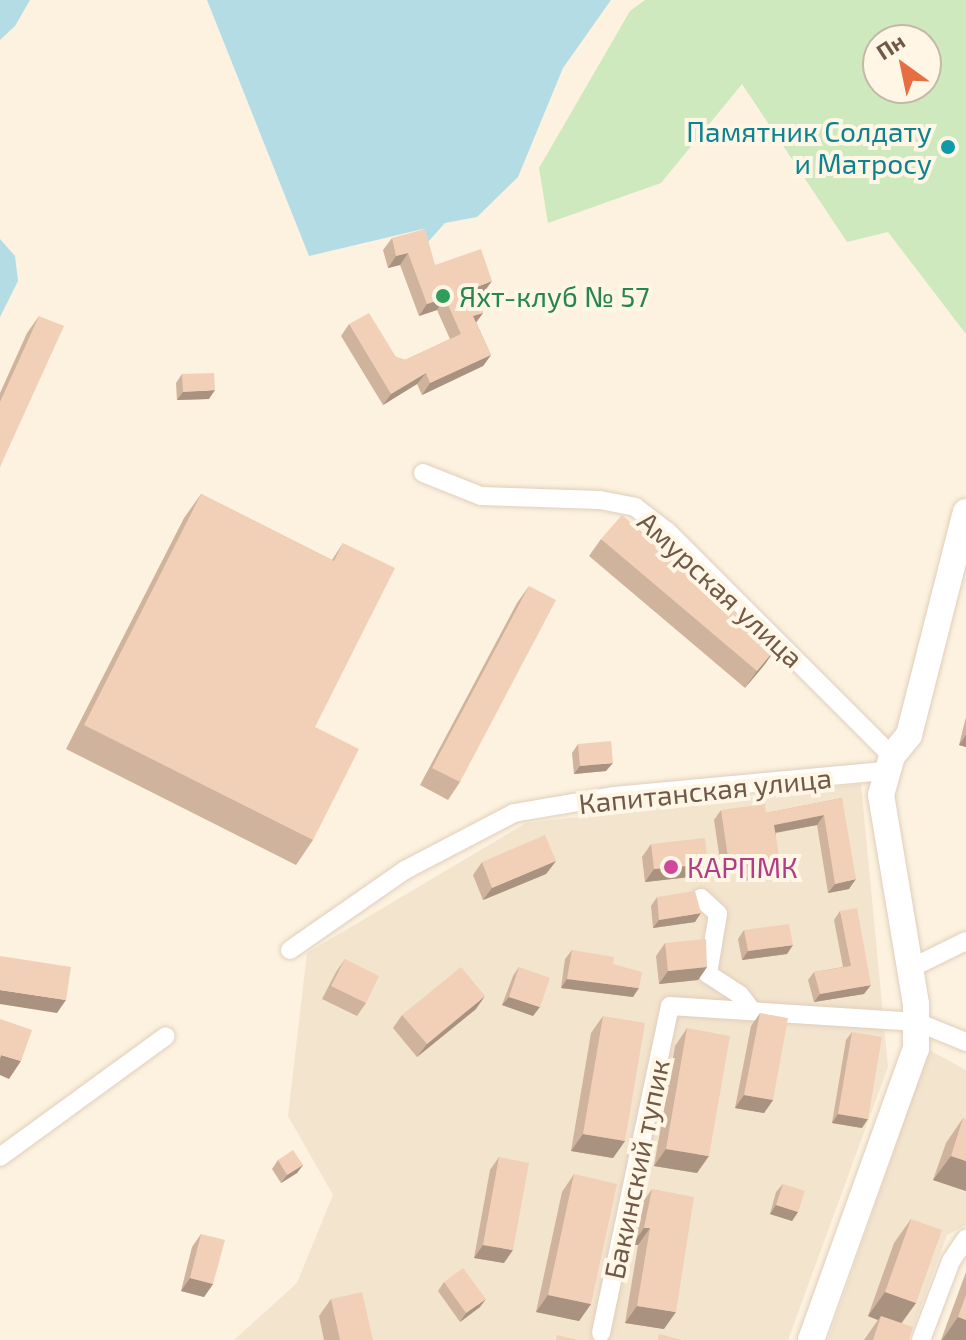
<!DOCTYPE html>
<html>
<head>
<meta charset="utf-8">
<style>
  body { margin:0 }
  #map { position:relative; width:966px; height:1340px; overflow:hidden; background:#fcf2df; font-family:"Exo 2",sans-serif }
  div>[style] { position:absolute }
  [style*='--x'] { left:calc(var(--x)*1px); top:calc(var(--y)*1px); width:calc(var(--w)*1px); rotate:calc(var(--a)*1deg) }
  .residential>* { inset:0; background:#f3e4ce }
  .green>* { inset:0; background:#cee9be }
  .water>* { inset:0; background:#b4dce5 }
  .roads { filter:drop-shadow(0 0 2px #e0cebc) drop-shadow(0 0 2px #e0cebc) }
  .street>* { height:18px; margin:-9px; padding:0 9px; transform-origin:9px; border-radius:9px; background:#fff }
  .secondary>* { height:26px; margin:-13px; padding:0 13px; transform-origin:13px; border-radius:13px; background:#fff }
  .wall>* { inset:0; background:#cfb39d }
  .shaded-wall>* { inset:0; background:#a99280 }
  .building>* { inset:0; background:#f1d0b7 }
  .dots>* { width:22px; height:22px; translate:-50% -50%; box-sizing:border-box; border:4px solid #fff6e5; border-radius:50% }
  span { translate:-50% -50%; white-space:nowrap; text-align:center; line-height:1.15; -webkit-text-stroke:8px #fff6e5; paint-order:stroke }
  .culture-label { font-size:28px; color:#0d838f }
  .right { translate:-100% -50%; text-align:right }
  .leisure-label { font-size:28px; color:#27864d }
  .left { translate:0 -50%; text-align:left }
  .street-label { font-size:28px; color:#725847 }
  .hotel-label { font-size:28px; color:#b23c85 }
  .north { position:absolute; left:862px; top:24px; width:80px; height:80px; box-sizing:border-box; background:#fff6e5; border:2px solid #c7b7a6; border-radius:50%; rotate:327deg; font-size:22px; font-weight:700; line-height:32px; text-align:center; color:#725847 }
  .north::after { content:''; display:block; margin:auto; width:28px; height:36px; background:#e76d43; clip-path:polygon(50% 0,100% 100%,50% 72%,0 100%) }
</style>
</head>
<body>
<div id="map">
  <div class="residential">
    <i style="clip-path:polygon(861px 784px,888px 1067px,788px 1340px,234px 1340px,297px 1283px,333px 1195px,288px 1116px,307px 953px,526px 823px)"></i>
    <i style="clip-path:polygon(929px 1050px,966px 1070px,966px 1225px,947px 1235px,909px 1340px,828px 1340px)"></i>
  </div>
  <div class="green">
    <i style="clip-path:polygon(evenodd,645px 0,966px 0,966px 334px,888px 232px,847px 242px,742px 84px,661px 183px,548px 223px,539px 168px,630px 11px,645px 0,926px 40px,926px 88px,878px 88px,878px 40px,926px 40px)"></i>
  </div>
  <div class="water">
    <i style="clip-path:polygon(0 0,30px 0,15px 26px,0 40px)"></i>
    <i style="clip-path:polygon(207px 0,611px 0,563px 68px,518px 177px,477px 217px,445px 223px,427px 243px,423px 229px,309px 256px)"></i>
    <i style="clip-path:polygon(0 239px,15px 256px,18px 281px,0 317px)"></i>
  </div>
  <div class="roads">
    <div class="street">
      <i style="--x:423;--y:473;--w:62;--a:21.6"></i>
      <i style="--x:481;--y:496;--w:119;--a:1.9"></i>
      <i style="--x:600;--y:500;--w:36;--a:11"></i>
      <i style="--x:635;--y:507;--w:41;--a:37.1"></i>
      <i style="--x:668;--y:532;--w:317;--a:45"></i>
      <i style="--x:701;--y:898;--w:23;--a:43"></i>
      <i style="--x:718;--y:914;--w:61;--a:99.5"></i>
      <i style="--x:708;--y:974;--w:38;--a:33"></i>
      <i style="--x:740;--y:995;--w:20;--a:53"></i>
      <i style="--x:290;--y:950;--w:140;--a:-34.8"></i>
      <i style="--x:405;--y:870;--w:123;--a:-27.6"></i>
      <i style="--x:514;--y:813;--w:102;--a:-9.6"></i>
      <i style="--x:615;--y:796;--w:272;--a:-5.3"></i>
      <i style="--x:911;--y:968;--w:61;--a:-26.1"></i>
      <i style="--x:0;--y:1157;--w:205;--a:-36.1"></i>
      <i style="--x:601;--y:1333;--w:334;--a:-78.1"></i>
      <i style="--x:670;--y:1006;--w:248;--a:3.7"></i>
      <i style="--x:917;--y:1022;--w:53;--a:22.2"></i>
      <i style="--x:921;--y:1340;--w:85;--a:-69.2"></i>
      <i style="--x:951;--y:1261;--w:27;--a:-56"></i>
    </div>
    <div class="secondary">
      <i style="--x:811;--y:1340;--w:309;--a:-70.2"></i>
      <i style="--x:916;--y:1049;--w:45;--a:-90"></i>
      <i style="--x:916;--y:1004;--w:212;--a:-99.5"></i>
      <i style="--x:881;--y:795;--w:41;--a:-74.2"></i>
      <i style="--x:892;--y:756;--w:27;--a:-51"></i>
      <i style="--x:909;--y:735;--w:230;--a:-75.7"></i>
    </div>
  </div>
  <div class="wall">
    <i style="clip-path:polygon(392px 238px,435px 265px,484px 292px,477px 295px,483px 313px,476px 322px,491px 355px,483px 366px,422px 395px,417px 384px,383px 405px,341px 336px,349px 324px,396px 357px,405px 360px,450px 339px,437px 310px,419px 316px,400px 265px,388px 268px,383px 250px)"></i>
    <i style="clip-path:polygon(39px 316px,0 467px,0 393px,27px 333px)"></i>
    <i style="clip-path:polygon(182px 374px,209px 399px,177px 400px,176px 383px)"></i>
    <i style="clip-path:polygon(201px 494px,332px 560px,343px 543px,315px 727px,313px 840px,296px 865px,66px 749px,184px 518px)"></i>
    <i style="clip-path:polygon(601px 539px,777px 647px,765px 664px,745px 688px,589px 556px)"></i>
    <i style="clip-path:polygon(529px 586px,460px 782px,448px 800px,420px 785px,517px 603px)"></i>
    <i style="clip-path:polygon(966px 717px,966px 747px,959px 745px)"></i>
    <i style="clip-path:polygon(578px 744px,606px 771px,574px 774px,572px 753px)"></i>
    <i style="clip-path:polygon(842px 798px,849px 889px,828px 893px,817px 825px,776px 833px,774px 877px,744px 881px,743px 872px,722px 874px,714px 820px,721px 810px,766px 813px)"></i>
    <i style="clip-path:polygon(651px 844px,699px 876px,645px 882px,642px 857px)"></i>
    <i style="clip-path:polygon(556px 861px,546px 874px,483px 900px,473px 875px,482px 862px)"></i>
    <i style="clip-path:polygon(657px 897px,695px 922px,653px 928px,651px 906px)"></i>
    <i style="clip-path:polygon(840px 911px,864px 994px,814px 1002px,808px 980px,814px 972px,843px 967px,834px 920px)"></i>
    <i style="clip-path:polygon(744px 930px,787px 954px,742px 960px,738px 939px)"></i>
    <i style="clip-path:polygon(665px 943px,707px 967px,698px 980px,659px 984px,656px 956px)"></i>
    <i style="clip-path:polygon(572px 950px,613px 964px,633px 997px,561px 988px,565px 959px)"></i>
    <i style="clip-path:polygon(345px 959px,366px 1003px,357px 1016px,322px 999px,336px 972px)"></i>
    <i style="clip-path:polygon(519px 967px,533px 1016px,502px 1005px,513px 976px)"></i>
    <i style="clip-path:polygon(476px 1009px,417px 1057px,393px 1028px,402px 1015px)"></i>
    <i style="clip-path:polygon(760px 1013px,773px 1100px,764px 1113px,735px 1108px,751px 1026px)"></i>
    <i style="clip-path:polygon(603px 1016px,625px 1141px,613px 1158px,571px 1151px,591px 1033px)"></i>
    <i style="clip-path:polygon(687px 1028px,697px 1173px,654px 1166px,675px 1046px)"></i>
    <i style="clip-path:polygon(852px 1032px,862px 1128px,832px 1123px,846px 1040px)"></i>
    <i style="clip-path:polygon(963px 1118px,966px 1191px,933px 1180px,946px 1143px)"></i>
    <i style="clip-path:polygon(499px 1157px,504px 1263px,474px 1258px,490px 1170px)"></i>
    <i style="clip-path:polygon(278px 1160px,303px 1165px,297px 1173px,281px 1183px,272px 1169px)"></i>
    <i style="clip-path:polygon(574px 1174px,591px 1304px,579px 1321px,536px 1312px,562px 1192px)"></i>
    <i style="clip-path:polygon(783px 1184px,798px 1212px,792px 1221px,770px 1214px,776px 1192px)"></i>
    <i style="clip-path:polygon(652px 1189px,664px 1329px,625px 1323px,638px 1245px,632px 1245px,640px 1206px)"></i>
    <i style="clip-path:polygon(911px 1219px,916px 1303px,902px 1323px,909px 1340px,864px 1340px,878px 1320px,868px 1316px,894px 1243px)"></i>
    <i style="clip-path:polygon(201px 1234px,213px 1284px,204px 1297px,181px 1291px,192px 1247px)"></i>
    <i style="clip-path:polygon(966px 1272px,966px 1340px,941px 1340px)"></i>
    <i style="clip-path:polygon(444px 1282px,480px 1307px,460px 1322px,438px 1291px)"></i>
    <i style="clip-path:polygon(331px 1299px,373px 1340px,324px 1340px,319px 1316px)"></i>
  </div>
  <div class="shaded-wall">
    <i style="clip-path:polygon(408px 253px,400px 265px,388px 268px,396px 256px)"></i>
    <i style="clip-path:polygon(492px 281px,484px 292px,466px 300px,474px 288px)"></i>
    <i style="clip-path:polygon(445px 298px,437px 310px,419px 316px,427px 304px)"></i>
    <i style="clip-path:polygon(483px 313px,475px 324px,473px 316px)"></i>
    <i style="clip-path:polygon(491px 355px,483px 366px,422px 395px,430px 383px)"></i>
    <i style="clip-path:polygon(426px 373px,417px 384px,383px 405px,391px 394px)"></i>
    <i style="clip-path:polygon(215px 390px,209px 399px,177px 400px,183px 392px)"></i>
    <i style="clip-path:polygon(777px 647px,765px 664px,745px 688px,757px 671px)"></i>
    <i style="clip-path:polygon(966px 735px,966px 747px,959px 745px)"></i>
    <i style="clip-path:polygon(613px 763px,606px 771px,574px 774px,580px 766px)"></i>
    <i style="clip-path:polygon(824px 815px,817px 825px,768px 834px,774px 825px)"></i>
    <i style="clip-path:polygon(556px 861px,546px 874px,483px 900px,492px 888px)"></i>
    <i style="clip-path:polygon(750px 862px,743px 872px,722px 874px,729px 864px)"></i>
    <i style="clip-path:polygon(708px 864px,699px 876px,645px 882px,654px 869px)"></i>
    <i style="clip-path:polygon(781px 867px,774px 877px,744px 881px,751px 872px)"></i>
    <i style="clip-path:polygon(856px 879px,849px 889px,828px 893px,835px 884px)"></i>
    <i style="clip-path:polygon(701px 913px,695px 922px,653px 928px,659px 920px)"></i>
    <i style="clip-path:polygon(793px 945px,787px 954px,742px 960px,748px 951px)"></i>
    <i style="clip-path:polygon(707px 967px,698px 980px,659px 984px,668px 971px)"></i>
    <i style="clip-path:polygon(567px 979px,639px 988px,633px 997px,561px 988px)"></i>
    <i style="clip-path:polygon(871px 985px,864px 994px,814px 1002px,820px 994px)"></i>
    <i style="clip-path:polygon(0 990px,66px 1000px,57px 1013px,0 1004px)"></i>
    <i style="clip-path:polygon(485px 996px,476px 1009px,417px 1057px,427px 1044px)"></i>
    <i style="clip-path:polygon(509px 997px,540px 1007px,533px 1016px,502px 1005px)"></i>
    <i style="clip-path:polygon(1px 1055px,21px 1061px,9px 1079px,0 1075px,0 1057px)"></i>
    <i style="clip-path:polygon(744px 1095px,773px 1100px,764px 1113px,735px 1108px)"></i>
    <i style="clip-path:polygon(838px 1114px,868px 1119px,862px 1128px,832px 1123px)"></i>
    <i style="clip-path:polygon(583px 1134px,625px 1141px,613px 1158px,571px 1151px)"></i>
    <i style="clip-path:polygon(666px 1149px,709px 1156px,697px 1173px,654px 1166px)"></i>
    <i style="clip-path:polygon(951px 1156px,966px 1161px,966px 1191px,933px 1180px)"></i>
    <i style="clip-path:polygon(303px 1165px,297px 1173px,281px 1183px,287px 1175px)"></i>
    <i style="clip-path:polygon(776px 1205px,798px 1212px,792px 1221px,770px 1214px)"></i>
    <i style="clip-path:polygon(644px 1228px,650px 1228px,638px 1245px,632px 1245px)"></i>
    <i style="clip-path:polygon(483px 1245px,513px 1250px,504px 1263px,474px 1258px)"></i>
    <i style="clip-path:polygon(190px 1278px,213px 1284px,204px 1297px,181px 1291px)"></i>
    <i style="clip-path:polygon(885px 1292px,916px 1303px,898px 1327px,881px 1316px,878px 1320px,868px 1316px)"></i>
    <i style="clip-path:polygon(548px 1295px,591px 1304px,579px 1321px,536px 1312px)"></i>
    <i style="clip-path:polygon(486px 1299px,480px 1307px,460px 1322px,466px 1313px)"></i>
    <i style="clip-path:polygon(637px 1306px,676px 1312px,664px 1329px,625px 1323px)"></i>
    <i style="clip-path:polygon(958px 1317px,966px 1320px,966px 1340px,942px 1340px)"></i>
  </div>
  <div class="building">
    <i style="clip-path:polygon(425px 229px,435px 265px,481px 249px,492px 281px,474px 288px,483px 313px,473px 316px,491px 355px,430px 383px,426px 373px,391px 394px,349px 324px,369px 313px,396px 357px,405px 360px,461px 334px,445px 298px,427px 304px,408px 253px,396px 256px,392px 238px)"></i>
    <i style="clip-path:polygon(39px 316px,64px 326px,0 467px,0 402px)"></i>
    <i style="clip-path:polygon(214px 373px,215px 390px,183px 392px,182px 374px)"></i>
    <i style="clip-path:polygon(201px 494px,334px 561px,343px 543px,395px 568px,315px 727px,359px 749px,313px 840px,84px 725px)"></i>
    <i style="clip-path:polygon(622px 515px,777px 647px,757px 671px,601px 539px)"></i>
    <i style="clip-path:polygon(529px 586px,556px 600px,460px 782px,432px 768px)"></i>
    <i style="clip-path:polygon(611px 741px,613px 763px,580px 766px,578px 744px)"></i>
    <i style="clip-path:polygon(842px 798px,856px 879px,835px 884px,824px 815px,774px 825px,781px 867px,751px 872px,750px 862px,729px 864px,721px 810px,765px 804px,766px 813px)"></i>
    <i style="clip-path:polygon(545px 835px,556px 861px,492px 888px,482px 862px)"></i>
    <i style="clip-path:polygon(705px 838px,708px 864px,654px 869px,651px 844px)"></i>
    <i style="clip-path:polygon(695px 891px,701px 913px,659px 920px,657px 897px)"></i>
    <i style="clip-path:polygon(857px 908px,871px 985px,820px 994px,814px 972px,851px 966px,840px 911px)"></i>
    <i style="clip-path:polygon(789px 924px,793px 945px,748px 951px,744px 930px)"></i>
    <i style="clip-path:polygon(706px 939px,707px 967px,668px 971px,665px 943px)"></i>
    <i style="clip-path:polygon(572px 950px,614px 957px,613px 964px,642px 972px,639px 988px,567px 979px)"></i>
    <i style="clip-path:polygon(0 956px,71px 967px,66px 1000px,0 990px)"></i>
    <i style="clip-path:polygon(345px 959px,379px 976px,366px 1003px,331px 986px)"></i>
    <i style="clip-path:polygon(461px 967px,485px 996px,427px 1044px,402px 1015px)"></i>
    <i style="clip-path:polygon(519px 967px,550px 978px,540px 1007px,509px 997px)"></i>
    <i style="clip-path:polygon(760px 1013px,788px 1018px,773px 1100px,744px 1095px)"></i>
    <i style="clip-path:polygon(603px 1016px,645px 1023px,625px 1141px,583px 1134px)"></i>
    <i style="clip-path:polygon(0 1019px,32px 1030px,21px 1061px,1px 1055px,0 1059px)"></i>
    <i style="clip-path:polygon(687px 1028px,730px 1036px,709px 1156px,666px 1149px)"></i>
    <i style="clip-path:polygon(852px 1032px,882px 1037px,868px 1119px,838px 1114px)"></i>
    <i style="clip-path:polygon(963px 1118px,966px 1119px,966px 1161px,951px 1156px)"></i>
    <i style="clip-path:polygon(293px 1150px,303px 1165px,287px 1175px,278px 1160px)"></i>
    <i style="clip-path:polygon(499px 1157px,529px 1163px,513px 1250px,483px 1245px)"></i>
    <i style="clip-path:polygon(574px 1174px,617px 1184px,591px 1304px,548px 1295px)"></i>
    <i style="clip-path:polygon(783px 1184px,805px 1191px,798px 1212px,776px 1205px)"></i>
    <i style="clip-path:polygon(652px 1189px,694px 1197px,676px 1312px,637px 1306px,650px 1228px,644px 1228px)"></i>
    <i style="clip-path:polygon(911px 1219px,942px 1230px,916px 1303px,885px 1292px)"></i>
    <i style="clip-path:polygon(201px 1234px,225px 1240px,213px 1284px,190px 1278px)"></i>
    <i style="clip-path:polygon(463px 1268px,486px 1299px,466px 1313px,444px 1282px)"></i>
    <i style="clip-path:polygon(362px 1292px,373px 1340px,340px 1340px,331px 1299px)"></i>
    <i style="clip-path:polygon(966px 1295px,966px 1320px,958px 1317px)"></i>
    <i style="clip-path:polygon(881px 1316px,913px 1327px,909px 1340px,873px 1340px)"></i>
    <i style="clip-path:polygon(659px 1334px,682px 1340px,658px 1340px)"></i>
    <i style="clip-path:polygon(557px 1335px,578px 1340px,556px 1340px)"></i>
  </div>
  <div class="dots">
    <i style="left:948px;top:147px;background:#0f9aa8"></i>
    <i style="left:443px;top:296px;background:#2e9e5b"></i>
    <i style="left:671px;top:867px;background:#d1479c"></i>
  </div>
  <div class="culture-label">
    <span class="right" style="left:932px;top:147px">Памятник Солдату<br>и Матросу</span>
  </div>
  <div class="leisure-label">
    <span class="left" style="left:459px;top:296px">Яхт-клуб № 57</span>
  </div>
  <div class="street-label">
    <span style="left:721px;top:589px;rotate:43deg">Амурская улица</span>
    <span style="left:705px;top:790px;rotate:-6deg">Капитанская улица</span>
    <span style="left:636px;top:1169px;rotate:-78deg">Бакинский тупик</span>
  </div>
  <div class="hotel-label">
    <span class="left" style="left:687px;top:867px">КАРПМК</span>
  </div>
  <div class="north">Пн</div>
</div>
</body>
</html>
